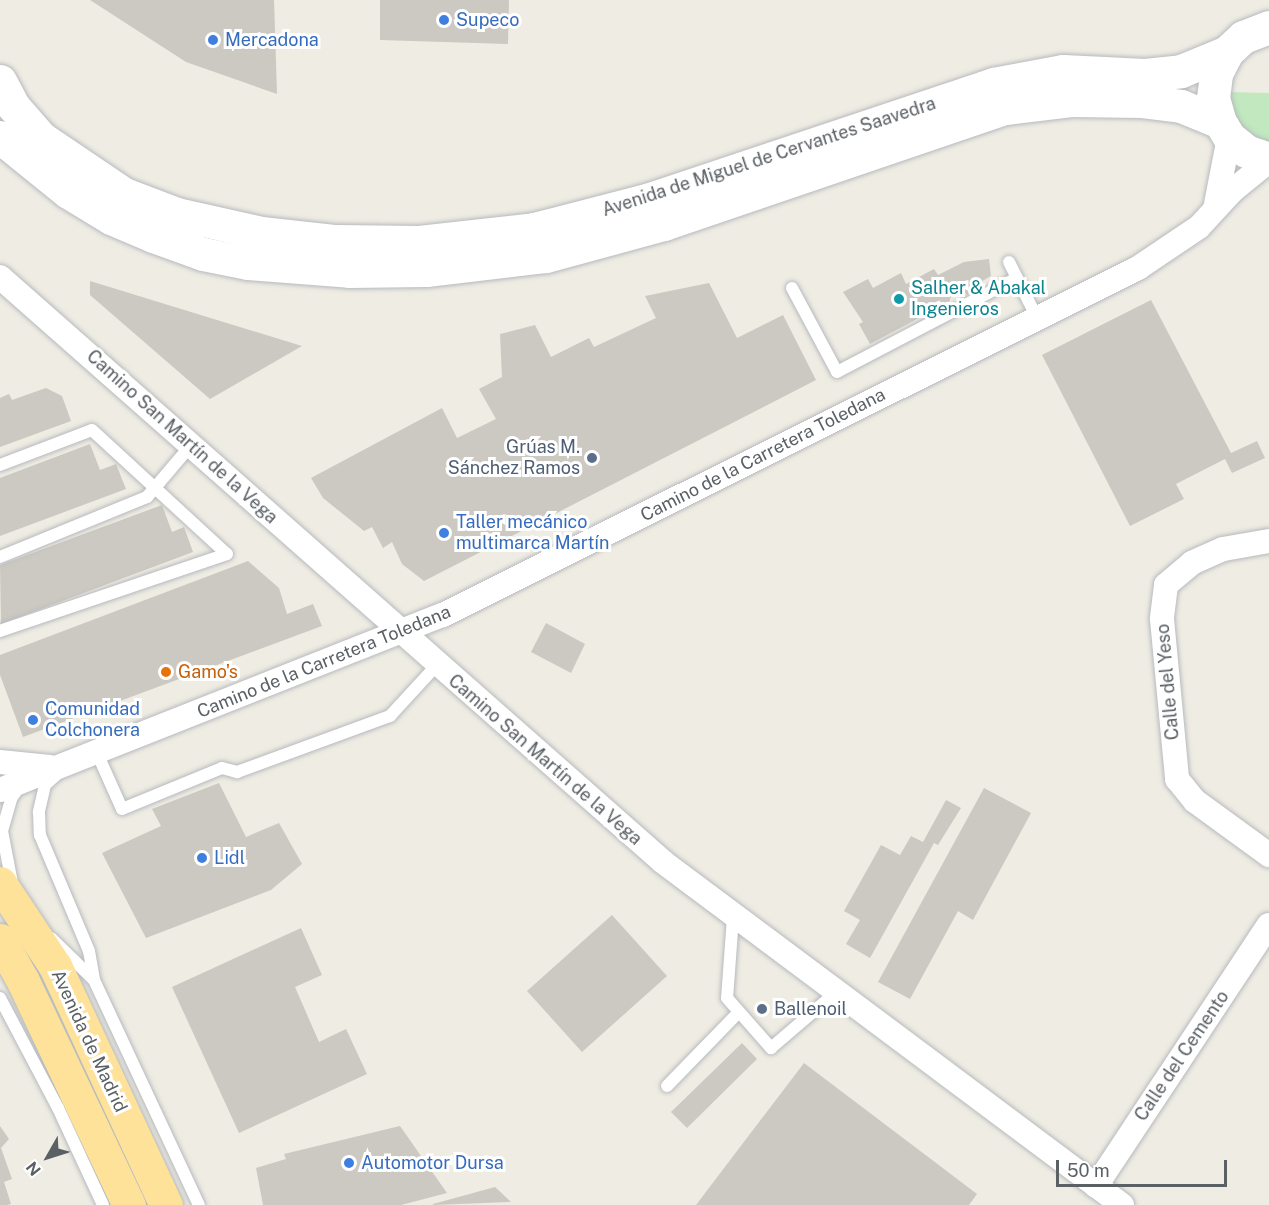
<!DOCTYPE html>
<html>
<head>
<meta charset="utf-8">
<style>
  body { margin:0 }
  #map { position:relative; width:1269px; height:1205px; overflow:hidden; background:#efece3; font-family:"Public Sans",sans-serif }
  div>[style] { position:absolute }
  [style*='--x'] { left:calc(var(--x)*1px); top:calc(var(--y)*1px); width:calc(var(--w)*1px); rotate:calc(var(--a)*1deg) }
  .green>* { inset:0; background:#c1e8be }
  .building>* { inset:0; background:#ccc8c2 }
  .roads { filter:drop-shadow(0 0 2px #b6babe) drop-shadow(0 0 2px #b6babe) }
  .service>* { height:12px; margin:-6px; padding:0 6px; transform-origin:6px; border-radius:6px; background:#fff }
  .minor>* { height:24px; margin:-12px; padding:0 12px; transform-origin:12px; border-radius:12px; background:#fff }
  .secondary>* { height:33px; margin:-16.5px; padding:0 16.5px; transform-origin:16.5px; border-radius:16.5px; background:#fff }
  .trunk>* { height:33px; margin:-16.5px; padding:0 16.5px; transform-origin:16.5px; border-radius:16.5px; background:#ffe299 }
  .dots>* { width:16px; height:16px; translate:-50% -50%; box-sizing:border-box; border:3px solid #fff; border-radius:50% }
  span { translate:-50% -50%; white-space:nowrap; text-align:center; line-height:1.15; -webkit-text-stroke:6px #fff; paint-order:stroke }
  .shop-label { font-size:18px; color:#366cbe }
  .left { translate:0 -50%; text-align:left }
  .street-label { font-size:18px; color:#5b6065 }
  .culture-label { font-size:18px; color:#0d838f }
  .service-label { font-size:18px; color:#4e5e75 }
  .right { translate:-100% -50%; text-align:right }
  .food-label { font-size:18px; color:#c56008 }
  .north { position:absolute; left:18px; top:1127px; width:60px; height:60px; -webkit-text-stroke:4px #fff; paint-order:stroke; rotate:231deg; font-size:16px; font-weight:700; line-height:24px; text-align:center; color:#5b6065 }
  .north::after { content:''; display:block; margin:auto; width:21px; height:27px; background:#5b6065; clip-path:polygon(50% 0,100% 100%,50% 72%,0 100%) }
  .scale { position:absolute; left:1056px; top:1160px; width:171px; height:27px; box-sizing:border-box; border:3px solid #5b6065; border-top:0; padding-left:8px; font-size:18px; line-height:21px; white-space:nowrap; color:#5b6065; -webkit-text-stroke:4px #fff; paint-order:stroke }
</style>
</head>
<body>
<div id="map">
  <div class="green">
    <i style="clip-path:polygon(1226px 92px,1269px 93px,1269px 144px,1248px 135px,1233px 117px)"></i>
  </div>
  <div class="building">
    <i style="clip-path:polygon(90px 0,274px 0,277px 94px,186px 62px)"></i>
    <i style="clip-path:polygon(380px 0,509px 0,508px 44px,380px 40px)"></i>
    <i style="clip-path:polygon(989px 259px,991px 276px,979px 283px,974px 280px,979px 289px,967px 295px,957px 282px,949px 302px,870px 344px,859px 324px,863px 322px,843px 292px,868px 279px,873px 288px,901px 273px,906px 284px,934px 269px,938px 275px,964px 262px)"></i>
    <i style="clip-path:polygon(90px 281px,302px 346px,210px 399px,90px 295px)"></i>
    <i style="clip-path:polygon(709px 283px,737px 338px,783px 315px,816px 380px,424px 581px,402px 564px,392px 542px,383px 548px,372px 527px,364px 531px,323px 498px,311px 478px,442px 408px,457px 438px,496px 419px,479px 389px,502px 377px,500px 334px,535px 325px,551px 357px,589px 338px,594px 347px,656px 318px,645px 296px)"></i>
    <i style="clip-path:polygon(1151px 300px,1231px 453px,1257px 441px,1265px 458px,1232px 473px,1225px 459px,1176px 484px,1184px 499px,1130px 526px,1042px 355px)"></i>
    <i style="clip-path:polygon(46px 388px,62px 396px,71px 421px,0 447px,0 398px,9px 394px,12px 400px)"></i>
    <i style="clip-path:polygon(90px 444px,100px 470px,116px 464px,126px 489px,0 536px,0 478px)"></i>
    <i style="clip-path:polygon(162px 505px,172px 532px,184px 527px,193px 552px,1px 624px,0 565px)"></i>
    <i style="clip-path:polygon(248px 561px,279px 588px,287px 614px,313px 604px,322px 626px,23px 737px,0 675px,0 655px)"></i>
    <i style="clip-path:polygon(546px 623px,585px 644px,571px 673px,531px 652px)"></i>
    <i style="clip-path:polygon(219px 783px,246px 837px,279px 823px,302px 864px,271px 890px,146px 938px,102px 853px,161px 826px,152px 809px)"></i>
    <i style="clip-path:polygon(984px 788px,1031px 813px,973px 920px,958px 911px,910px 999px,878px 982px)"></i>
    <i style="clip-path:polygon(946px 800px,961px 808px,938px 845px,934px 843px,870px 958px,846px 944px,860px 920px,844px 911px,881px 845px,900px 855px,911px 836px,923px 842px)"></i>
    <i style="clip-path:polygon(612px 915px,667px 976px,582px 1052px,527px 991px)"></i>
    <i style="clip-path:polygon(301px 928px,322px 975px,295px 987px,319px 1042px,346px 1029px,367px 1074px,239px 1133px,172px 987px)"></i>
    <i style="clip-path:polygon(742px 1043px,757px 1059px,687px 1128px,671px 1112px)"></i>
    <i style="clip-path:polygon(804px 1063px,977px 1194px,969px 1205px,696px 1205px)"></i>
    <i style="clip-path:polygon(0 1126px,9px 1139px,1px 1148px,12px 1179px,4px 1182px,11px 1204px,7px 1205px,0 1205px)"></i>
    <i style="clip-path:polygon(400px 1126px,447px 1193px,401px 1205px,263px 1205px,256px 1168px,286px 1159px,284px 1154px)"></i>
    <i style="clip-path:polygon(495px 1187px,511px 1202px,433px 1205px,433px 1204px)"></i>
  </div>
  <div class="roads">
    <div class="service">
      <i style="--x:1009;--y:262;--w:63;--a:63.4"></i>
      <i style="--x:792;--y:288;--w:95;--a:61.8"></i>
      <i style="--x:837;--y:372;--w:203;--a:-27.6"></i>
      <i style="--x:0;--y:465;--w:98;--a:-20.8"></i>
      <i style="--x:92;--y:430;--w:183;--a:42.6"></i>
      <i style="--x:227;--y:554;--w:240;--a:161.3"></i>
      <i style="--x:0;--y:557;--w:159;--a:-22.2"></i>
      <i style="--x:147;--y:497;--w:70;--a:-49.7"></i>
      <i style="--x:97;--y:753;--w:61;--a:65.9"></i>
      <i style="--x:122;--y:809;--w:108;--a:-22.3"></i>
      <i style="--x:222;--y:768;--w:16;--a:15"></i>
      <i style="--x:237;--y:772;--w:163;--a:-20.1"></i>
      <i style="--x:390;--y:716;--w:68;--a:-47.4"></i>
      <i style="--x:56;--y:775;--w:15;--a:138"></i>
      <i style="--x:45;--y:785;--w:28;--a:103"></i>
      <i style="--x:39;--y:812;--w:23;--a:88"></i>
      <i style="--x:40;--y:835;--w:126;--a:67.1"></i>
      <i style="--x:89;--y:951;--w:28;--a:80"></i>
      <i style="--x:12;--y:883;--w:53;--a:-100.9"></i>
      <i style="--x:2;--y:831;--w:35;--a:-74"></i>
      <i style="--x:12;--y:797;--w:14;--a:-54"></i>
      <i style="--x:733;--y:917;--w:81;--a:94.2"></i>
      <i style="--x:727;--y:998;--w:67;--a:48.7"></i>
      <i style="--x:771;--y:1048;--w:83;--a:-40.6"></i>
      <i style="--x:51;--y:938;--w:60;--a:44.3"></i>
      <i style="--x:94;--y:980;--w:248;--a:65"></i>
      <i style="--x:0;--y:998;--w:124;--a:62.2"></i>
      <i style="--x:58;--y:1108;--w:107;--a:65.1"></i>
      <i style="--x:667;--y:1086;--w:103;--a:-45.8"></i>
    </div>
    <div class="minor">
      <i style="--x:1216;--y:204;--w:68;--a:-79"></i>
      <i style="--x:0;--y:277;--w:884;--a:41.42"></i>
      <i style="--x:663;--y:862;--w:573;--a:36.77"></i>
      <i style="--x:1269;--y:541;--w:47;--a:170.1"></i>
      <i style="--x:1223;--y:549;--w:34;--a:156"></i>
      <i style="--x:1192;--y:563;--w:34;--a:140"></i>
      <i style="--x:1166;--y:585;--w:34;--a:97"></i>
      <i style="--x:1162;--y:619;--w:161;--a:84.6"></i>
      <i style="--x:1177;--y:779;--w:28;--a:51"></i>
      <i style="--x:1195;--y:801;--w:92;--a:36.1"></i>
      <i style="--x:0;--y:762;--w:50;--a:5.7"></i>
      <i style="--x:0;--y:790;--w:476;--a:-21.6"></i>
      <i style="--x:443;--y:615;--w:777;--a:-26.53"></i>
      <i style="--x:1138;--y:268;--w:73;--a:-33.9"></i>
      <i style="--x:1199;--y:227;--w:49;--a:-47.5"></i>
      <i style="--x:1232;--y:191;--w:48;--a:-39"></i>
      <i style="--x:1096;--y:1186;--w:313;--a:-56.5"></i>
    </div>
    <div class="secondary">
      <i style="--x:1269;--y:27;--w:28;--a:159"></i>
      <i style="--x:1243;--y:37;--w:22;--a:137"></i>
      <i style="--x:1227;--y:52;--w:25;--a:117"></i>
      <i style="--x:1216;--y:74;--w:24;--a:97"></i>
      <i style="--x:1213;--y:98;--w:25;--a:74"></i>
      <i style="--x:1220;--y:122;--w:17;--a:59"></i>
      <i style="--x:1229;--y:137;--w:22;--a:39"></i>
      <i style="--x:1246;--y:151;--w:24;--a:19"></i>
      <i style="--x:0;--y:81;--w:30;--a:62"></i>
      <i style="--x:14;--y:107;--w:41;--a:48.9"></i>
      <i style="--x:41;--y:138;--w:100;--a:34"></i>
      <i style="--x:124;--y:194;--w:57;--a:20.7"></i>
      <i style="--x:177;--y:214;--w:86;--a:12.7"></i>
      <i style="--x:261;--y:233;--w:73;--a:6.3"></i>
      <i style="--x:334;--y:241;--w:85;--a:0.7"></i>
      <i style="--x:419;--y:242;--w:116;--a:-6.4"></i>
      <i style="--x:534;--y:229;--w:120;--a:-14.5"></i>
      <i style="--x:650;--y:199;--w:362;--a:-18.5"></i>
      <i style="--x:993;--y:84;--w:71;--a:-10.5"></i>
      <i style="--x:1063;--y:71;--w:82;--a:2.8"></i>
      <i style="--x:1145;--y:75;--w:36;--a:-6"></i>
      <i style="--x:1181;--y:71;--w:50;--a:-22.4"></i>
      <i style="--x:0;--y:137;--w:87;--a:39"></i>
      <i style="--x:68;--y:192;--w:50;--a:31.2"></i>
      <i style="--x:111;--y:218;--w:46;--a:23.2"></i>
      <i style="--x:153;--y:236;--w:53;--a:19.8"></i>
      <i style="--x:203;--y:254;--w:46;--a:11.3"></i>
      <i style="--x:248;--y:263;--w:101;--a:4.5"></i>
      <i style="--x:349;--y:271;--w:77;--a:-0.7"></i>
      <i style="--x:426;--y:270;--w:121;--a:-6.7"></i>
      <i style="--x:546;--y:256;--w:122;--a:-15.2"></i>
      <i style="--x:664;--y:224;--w:360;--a:-18.8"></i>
      <i style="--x:1005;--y:108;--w:66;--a:-6.9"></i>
      <i style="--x:1071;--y:100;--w:71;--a:0.8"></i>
      <i style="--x:1142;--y:101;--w:39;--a:7"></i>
      <i style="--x:1181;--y:106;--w:42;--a:22.3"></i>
    </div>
    <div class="trunk">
      <i style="--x:0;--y:883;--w:100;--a:56.5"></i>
      <i style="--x:55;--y:966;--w:264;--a:65.1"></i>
      <i style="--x:0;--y:940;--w:47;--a:60.7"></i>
      <i style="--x:23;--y:981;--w:248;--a:64.7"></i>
    </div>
  </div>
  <div class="dots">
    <i style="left:444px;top:20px;background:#3f7fe0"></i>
    <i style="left:213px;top:40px;background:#3f7fe0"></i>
    <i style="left:899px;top:299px;background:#0f9aa8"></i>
    <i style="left:592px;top:458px;background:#5c6f8a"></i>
    <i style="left:444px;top:533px;background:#3f7fe0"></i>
    <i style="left:166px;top:672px;background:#e8710a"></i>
    <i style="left:33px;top:720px;background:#3f7fe0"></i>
    <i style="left:202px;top:858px;background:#3f7fe0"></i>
    <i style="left:762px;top:1009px;background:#5c6f8a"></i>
    <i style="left:349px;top:1163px;background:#3f7fe0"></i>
  </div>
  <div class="shop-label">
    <span class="left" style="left:456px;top:20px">Supeco</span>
    <span class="left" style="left:225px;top:40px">Mercadona</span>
    <span class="left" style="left:456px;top:533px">Taller mecánico<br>multimarca Martín</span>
    <span class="left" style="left:45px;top:720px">Comunidad<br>Colchonera</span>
    <span class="left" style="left:214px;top:858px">Lidl</span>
    <span class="left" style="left:361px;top:1163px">Automotor Dursa</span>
  </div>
  <div class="street-label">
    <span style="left:769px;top:157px;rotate:-18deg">Avenida de Miguel de Cervantes Saavedra</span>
    <span style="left:182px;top:437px;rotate:42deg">Camino San Martín de la Vega</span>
    <span style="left:763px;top:455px;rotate:-27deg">Camino de la Carretera Toledana</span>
    <span style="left:324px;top:662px;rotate:-22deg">Camino de la Carretera Toledana</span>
    <span style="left:1168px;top:682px;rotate:-95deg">Calle del Yeso</span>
    <span style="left:545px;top:760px;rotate:41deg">Camino San Martín de la Vega</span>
    <span style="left:89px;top:1041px;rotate:65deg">Avenida de Madrid</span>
    <span style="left:1182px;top:1056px;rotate:-56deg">Calle del Cemento</span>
  </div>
  <div class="culture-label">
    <span class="left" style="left:911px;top:299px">Salher &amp; Abakal<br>Ingenieros</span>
  </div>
  <div class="service-label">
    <span class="right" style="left:580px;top:458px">Grúas M.<br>Sánchez Ramos</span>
    <span class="left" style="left:774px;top:1009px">Ballenoil</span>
  </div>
  <div class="food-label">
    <span class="left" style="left:178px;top:672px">Gamo's</span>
  </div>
  <div class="north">N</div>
  <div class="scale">50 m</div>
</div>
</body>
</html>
